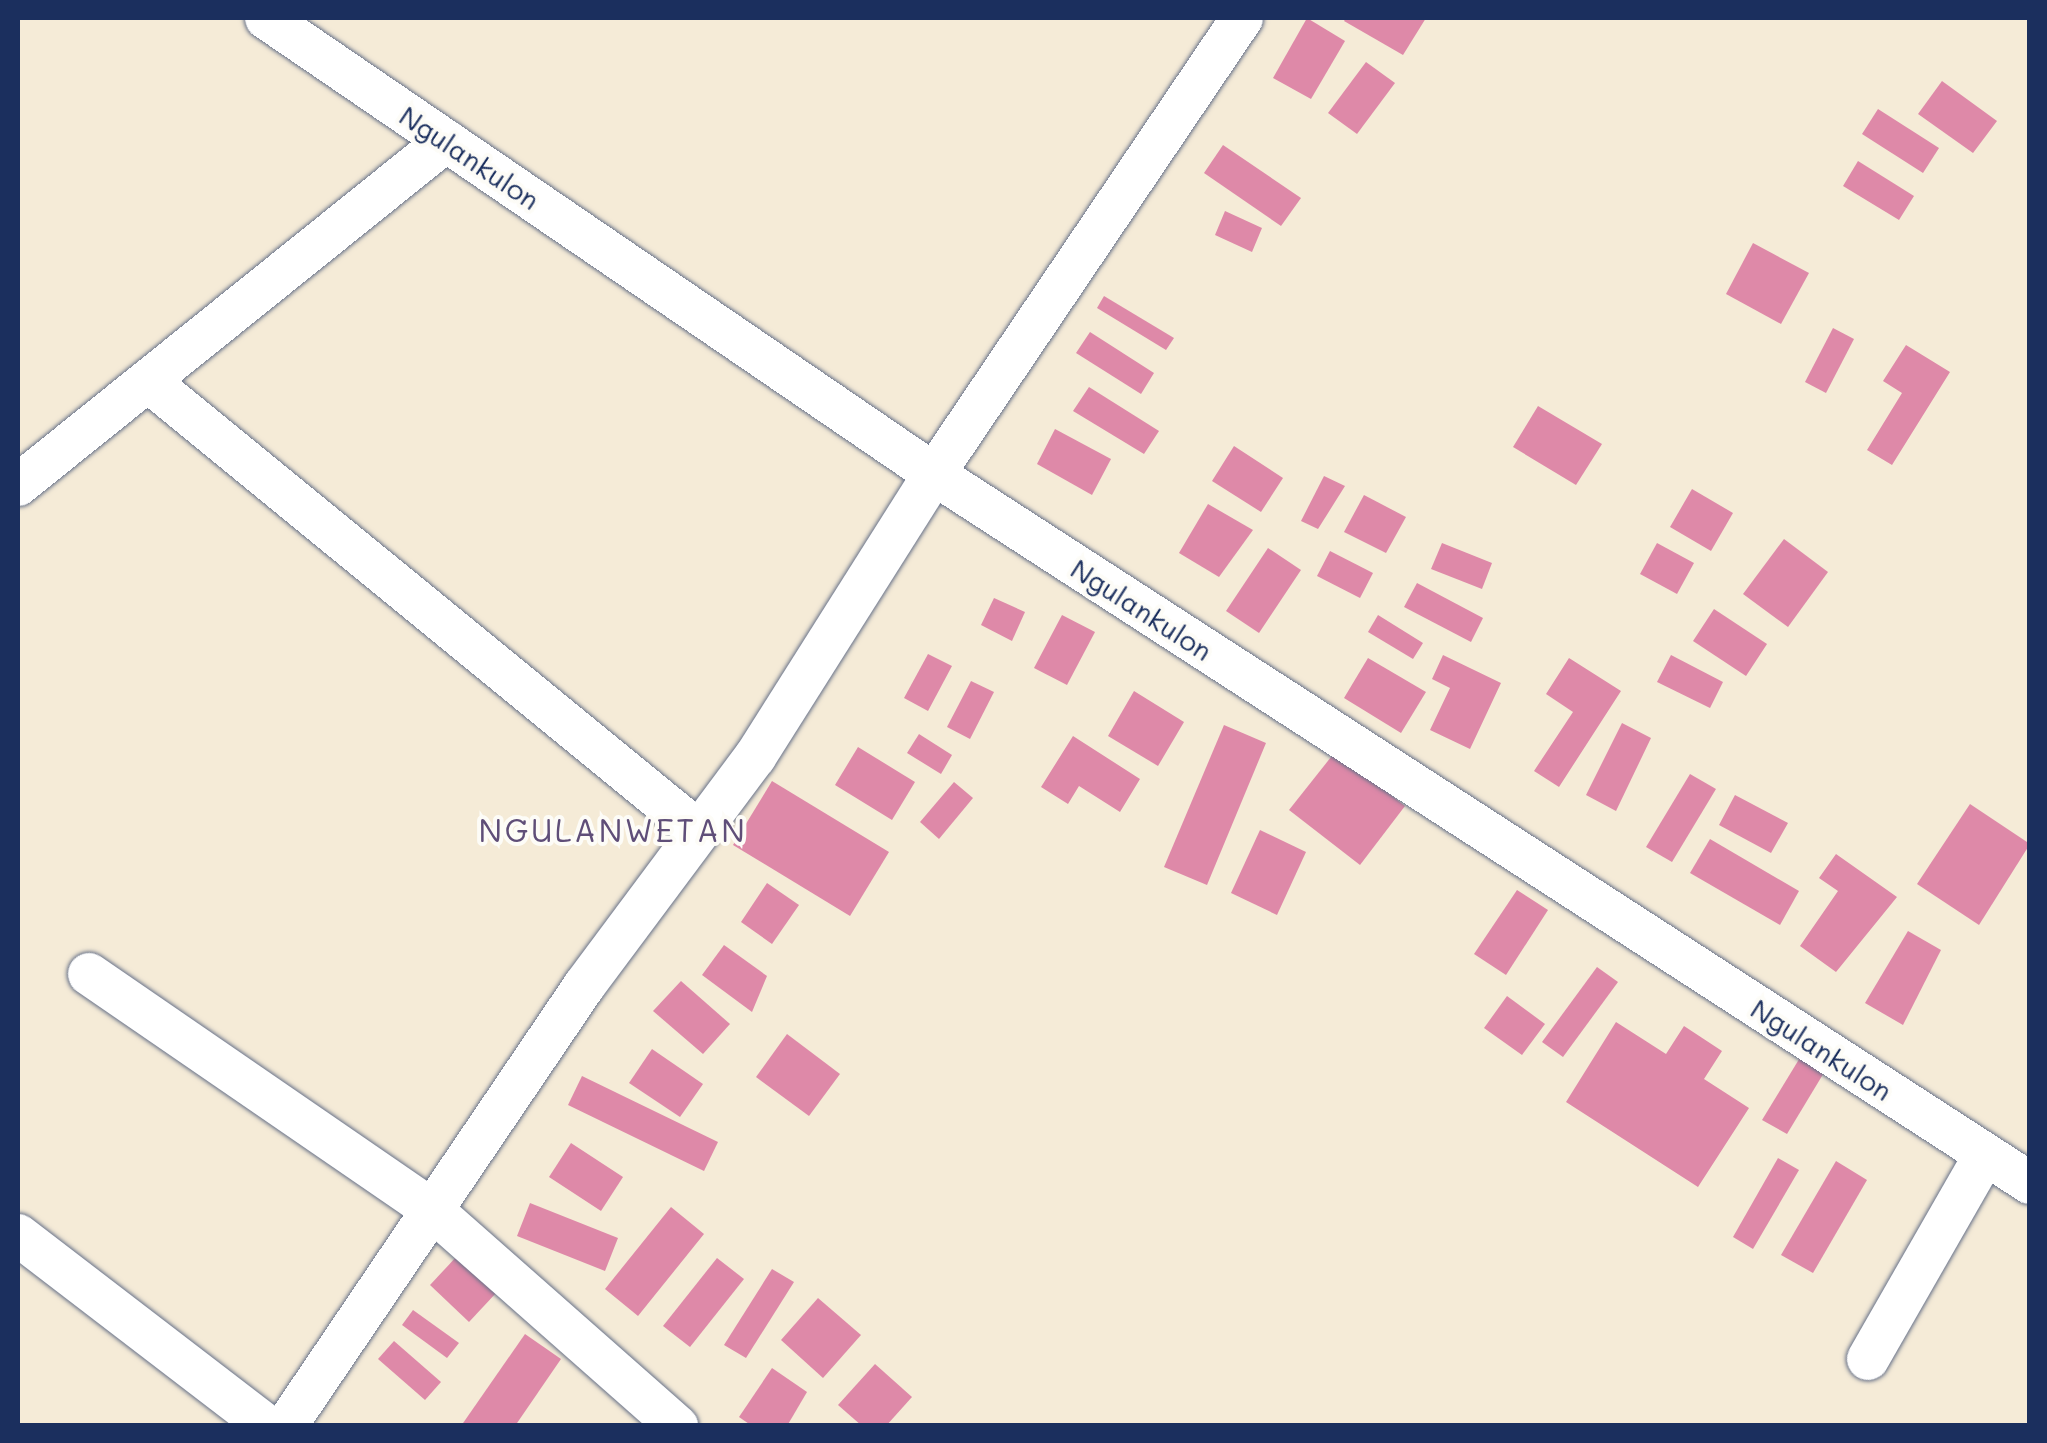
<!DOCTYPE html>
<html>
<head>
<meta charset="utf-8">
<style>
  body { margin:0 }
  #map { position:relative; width:2047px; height:1443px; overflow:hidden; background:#f5ebd7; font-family:Mali,sans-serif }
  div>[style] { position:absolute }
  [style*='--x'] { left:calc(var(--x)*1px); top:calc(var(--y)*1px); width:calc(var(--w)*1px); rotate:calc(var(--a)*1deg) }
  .building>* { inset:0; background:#de89a8 }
  .roads { filter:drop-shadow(0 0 2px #677188) drop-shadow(0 0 2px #677188) }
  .minor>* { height:42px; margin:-21px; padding:0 21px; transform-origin:21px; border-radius:21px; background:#fff }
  span { translate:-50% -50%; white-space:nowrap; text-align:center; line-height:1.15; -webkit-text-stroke:8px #fdfcf7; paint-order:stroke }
  .street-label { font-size:28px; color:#1b2f5e }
  .quarter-label { font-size:32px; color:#5f4e78; letter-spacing:2.5px }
  .frame { position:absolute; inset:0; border:20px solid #1b2f5e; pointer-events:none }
</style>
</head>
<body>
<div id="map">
  <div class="building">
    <i style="clip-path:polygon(1307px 18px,1345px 41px,1311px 99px,1273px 78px)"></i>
    <i style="clip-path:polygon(1346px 18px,1426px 18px,1403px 55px,1344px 21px)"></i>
    <i style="clip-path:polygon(1366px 62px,1395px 83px,1357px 134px,1328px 113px)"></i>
    <i style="clip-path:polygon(1942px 81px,1997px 121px,1973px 153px,1918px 114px)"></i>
    <i style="clip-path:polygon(1878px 109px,1939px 148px,1923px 173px,1862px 134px)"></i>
    <i style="clip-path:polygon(1223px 145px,1301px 198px,1281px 226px,1204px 173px)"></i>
    <i style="clip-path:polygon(1858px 161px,1914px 196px,1899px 220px,1843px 186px)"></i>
    <i style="clip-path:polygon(1225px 211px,1262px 228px,1252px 252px,1215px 235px)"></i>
    <i style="clip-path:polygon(1753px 243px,1809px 273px,1781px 324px,1726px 294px)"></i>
    <i style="clip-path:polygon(1104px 296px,1174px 338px,1166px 350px,1097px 308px)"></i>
    <i style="clip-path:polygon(1833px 328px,1854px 339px,1826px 393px,1805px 382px)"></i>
    <i style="clip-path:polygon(1090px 332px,1154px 373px,1141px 394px,1076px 353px)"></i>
    <i style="clip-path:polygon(1906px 345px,1950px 372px,1892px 465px,1867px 450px,1902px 393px,1883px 381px)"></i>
    <i style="clip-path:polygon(1089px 387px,1159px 431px,1144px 454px,1073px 411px)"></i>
    <i style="clip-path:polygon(1538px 406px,1602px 444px,1576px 485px,1513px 447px)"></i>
    <i style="clip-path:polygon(1055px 429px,1111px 459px,1092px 495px,1037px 464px)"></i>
    <i style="clip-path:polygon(1234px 446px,1283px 478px,1261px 512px,1212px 481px)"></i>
    <i style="clip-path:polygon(1324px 476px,1345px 486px,1318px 529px,1301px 521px)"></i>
    <i style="clip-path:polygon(1692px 489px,1733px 513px,1711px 551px,1670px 527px)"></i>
    <i style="clip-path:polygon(1364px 495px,1406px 517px,1386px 553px,1344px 532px)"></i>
    <i style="clip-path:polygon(1208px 504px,1253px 530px,1219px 577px,1179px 553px)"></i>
    <i style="clip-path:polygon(1784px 539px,1828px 572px,1788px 627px,1743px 594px)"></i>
    <i style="clip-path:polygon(1442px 543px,1492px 563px,1482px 589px,1431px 569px)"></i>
    <i style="clip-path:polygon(1657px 543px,1694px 563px,1677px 594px,1640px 574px)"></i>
    <i style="clip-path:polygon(1268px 548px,1301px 570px,1259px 633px,1226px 611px)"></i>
    <i style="clip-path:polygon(1330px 551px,1373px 573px,1360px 598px,1317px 576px)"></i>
    <i style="clip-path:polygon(1417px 583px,1483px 618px,1471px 642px,1404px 607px)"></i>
    <i style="clip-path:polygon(994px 598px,1025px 612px,1012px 641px,981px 625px)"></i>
    <i style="clip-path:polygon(1714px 609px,1767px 644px,1746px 676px,1693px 641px)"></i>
    <i style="clip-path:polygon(1062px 615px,1095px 632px,1067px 685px,1034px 668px)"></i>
    <i style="clip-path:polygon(1378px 615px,1423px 643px,1413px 659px,1368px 632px)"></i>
    <i style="clip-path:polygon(928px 654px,952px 666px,928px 711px,904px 698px)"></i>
    <i style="clip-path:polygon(1443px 655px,1501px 683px,1470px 749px,1430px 730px,1450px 688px,1432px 679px)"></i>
    <i style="clip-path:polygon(1671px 655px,1723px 682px,1710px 708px,1657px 682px)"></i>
    <i style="clip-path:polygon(1368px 658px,1426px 692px,1401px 733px,1344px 698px)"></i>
    <i style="clip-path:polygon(1569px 658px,1621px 691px,1559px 787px,1534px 771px,1573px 712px,1546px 694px)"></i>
    <i style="clip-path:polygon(971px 681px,994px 692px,970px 739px,947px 727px)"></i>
    <i style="clip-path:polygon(1134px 691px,1184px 722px,1158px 766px,1108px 736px)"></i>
    <i style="clip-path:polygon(1622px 723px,1651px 738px,1616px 811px,1586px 795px)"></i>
    <i style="clip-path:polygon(1224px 725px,1266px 743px,1207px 885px,1164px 867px)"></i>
    <i style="clip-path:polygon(919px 734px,952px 755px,941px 774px,907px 753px)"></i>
    <i style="clip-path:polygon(1073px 736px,1140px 779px,1120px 812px,1079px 786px,1068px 804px,1041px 787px)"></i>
    <i style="clip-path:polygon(858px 747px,915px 782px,892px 820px,835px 785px)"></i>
    <i style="clip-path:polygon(1335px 752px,1405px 806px,1360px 865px,1289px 810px)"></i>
    <i style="clip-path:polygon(1690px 774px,1716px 789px,1672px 862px,1646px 847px)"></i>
    <i style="clip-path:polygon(772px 781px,889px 852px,850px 916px,733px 845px)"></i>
    <i style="clip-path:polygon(954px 782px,973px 798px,939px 839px,920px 822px)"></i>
    <i style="clip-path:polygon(1735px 795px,1788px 823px,1771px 853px,1719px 825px)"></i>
    <i style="clip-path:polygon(1970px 804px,2030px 844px,1979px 925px,1917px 884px)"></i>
    <i style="clip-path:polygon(1260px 830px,1306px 852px,1277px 915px,1231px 893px)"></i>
    <i style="clip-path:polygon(1710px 839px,1799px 891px,1780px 925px,1690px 873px)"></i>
    <i style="clip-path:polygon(1836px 854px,1897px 897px,1836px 972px,1800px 946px,1838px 891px,1819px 878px)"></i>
    <i style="clip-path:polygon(767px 883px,799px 905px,772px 944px,741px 922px)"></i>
    <i style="clip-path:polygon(1517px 890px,1548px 910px,1506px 975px,1474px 954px)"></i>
    <i style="clip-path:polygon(1908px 931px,1941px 950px,1903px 1025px,1865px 1003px)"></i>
    <i style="clip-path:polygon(724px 945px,767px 976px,752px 1012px,702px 975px)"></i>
    <i style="clip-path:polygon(1597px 967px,1618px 982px,1563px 1057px,1542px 1042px)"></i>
    <i style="clip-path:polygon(681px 981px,730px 1024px,703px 1054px,653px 1011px)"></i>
    <i style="clip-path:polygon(1507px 996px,1545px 1024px,1522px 1055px,1484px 1028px)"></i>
    <i style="clip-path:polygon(1616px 1022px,1666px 1054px,1684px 1026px,1722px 1051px,1704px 1079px,1749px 1108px,1698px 1187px,1566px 1102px)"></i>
    <i style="clip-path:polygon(787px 1034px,840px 1074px,809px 1116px,756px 1077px)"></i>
    <i style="clip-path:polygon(652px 1049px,703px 1084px,680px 1117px,629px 1083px)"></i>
    <i style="clip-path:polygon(1801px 1056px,1825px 1071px,1787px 1134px,1762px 1120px)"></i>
    <i style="clip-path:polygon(582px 1076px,718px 1142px,704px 1171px,568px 1105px)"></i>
    <i style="clip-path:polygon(571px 1143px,623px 1177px,601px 1211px,549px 1177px)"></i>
    <i style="clip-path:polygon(1778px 1158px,1799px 1170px,1753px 1249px,1733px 1237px)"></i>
    <i style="clip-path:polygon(1836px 1161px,1867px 1180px,1813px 1273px,1781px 1255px)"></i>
    <i style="clip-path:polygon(530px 1203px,618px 1238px,605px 1271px,517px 1236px)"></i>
    <i style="clip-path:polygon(671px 1207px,704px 1234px,638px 1316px,605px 1289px)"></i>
    <i style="clip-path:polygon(458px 1255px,497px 1292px,469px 1322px,430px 1285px)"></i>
    <i style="clip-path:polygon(717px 1258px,744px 1279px,690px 1347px,663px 1326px)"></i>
    <i style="clip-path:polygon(772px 1269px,794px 1282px,746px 1358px,724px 1345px)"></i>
    <i style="clip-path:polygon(818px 1298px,861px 1335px,823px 1378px,781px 1340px)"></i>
    <i style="clip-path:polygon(413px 1310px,459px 1343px,447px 1358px,402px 1325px)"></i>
    <i style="clip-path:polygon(525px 1334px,561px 1359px,515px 1426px,461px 1426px)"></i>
    <i style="clip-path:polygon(394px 1341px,441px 1382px,425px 1400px,378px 1359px)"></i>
    <i style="clip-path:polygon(875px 1364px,912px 1397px,886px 1426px,862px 1426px,838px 1405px)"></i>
    <i style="clip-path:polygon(772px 1368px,807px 1392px,787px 1426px,752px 1426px,739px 1417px)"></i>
  </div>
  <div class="roads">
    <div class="minor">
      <i style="--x:266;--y:18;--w:809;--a:34.32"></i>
      <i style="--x:934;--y:474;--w:1305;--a:32.9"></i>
      <i style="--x:148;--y:381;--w:709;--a:39.28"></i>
      <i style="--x:18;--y:485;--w:549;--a:-38.79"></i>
      <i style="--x:89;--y:974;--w:416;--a:34.5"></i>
      <i style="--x:432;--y:1210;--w:327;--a:41.4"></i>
      <i style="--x:18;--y:1235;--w:314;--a:37.5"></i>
      <i style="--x:1868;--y:1359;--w:235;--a:-60.2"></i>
      <i style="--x:286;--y:1426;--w:531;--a:-55.89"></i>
      <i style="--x:584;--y:986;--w:286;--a:-53.3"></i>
      <i style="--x:755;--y:757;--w:335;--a:-57.7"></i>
      <i style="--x:934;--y:474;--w:550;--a:-55.96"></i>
    </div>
  </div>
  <div class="street-label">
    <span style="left:470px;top:157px;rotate:34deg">Ngulankulon</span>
    <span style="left:1142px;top:609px;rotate:33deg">Ngulankulon</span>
    <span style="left:1822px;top:1049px;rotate:33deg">Ngulankulon</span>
  </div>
  <div class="quarter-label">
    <span style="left:613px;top:829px">NGULANWETAN</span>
  </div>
  <div class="frame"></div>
</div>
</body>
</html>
